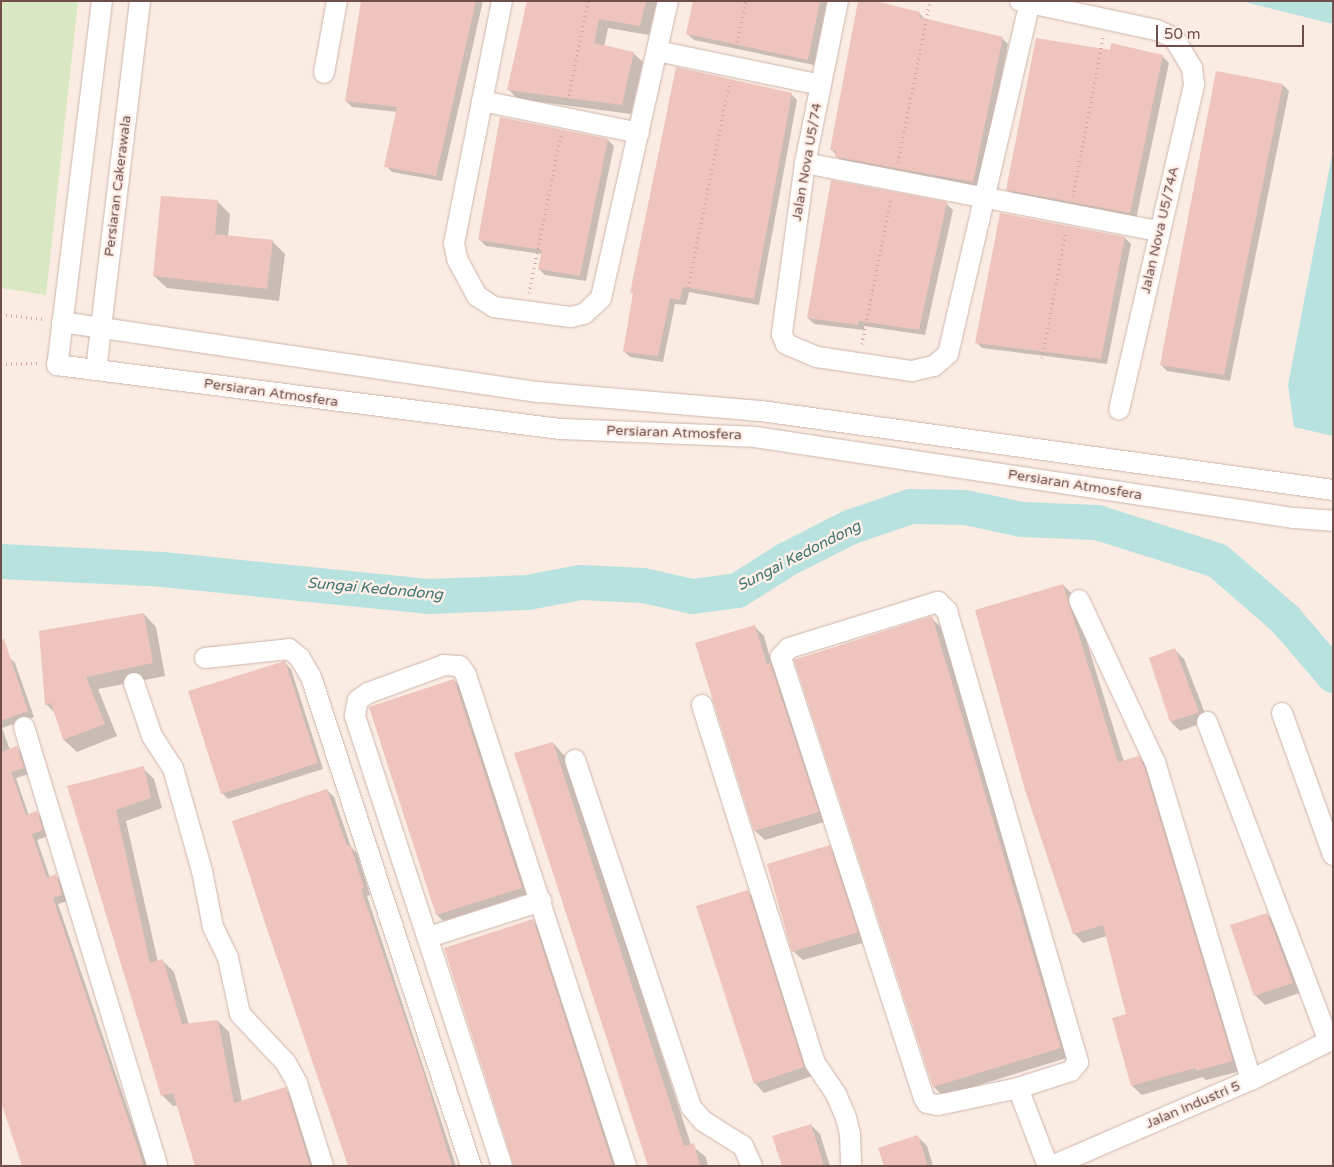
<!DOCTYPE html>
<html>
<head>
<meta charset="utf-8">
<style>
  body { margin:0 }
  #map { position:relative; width:1334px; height:1167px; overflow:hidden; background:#faece2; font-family:"Varela Round",sans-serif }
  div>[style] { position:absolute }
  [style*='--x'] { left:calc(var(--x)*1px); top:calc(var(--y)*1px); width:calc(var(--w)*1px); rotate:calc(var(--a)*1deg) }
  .green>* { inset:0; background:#d9e7c2 }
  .water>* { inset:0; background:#b8e2df }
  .shadow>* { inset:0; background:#0003 }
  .river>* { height:35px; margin:-17.5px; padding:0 17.5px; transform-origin:17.5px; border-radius:17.5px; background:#b8e2df }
  .building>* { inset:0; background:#eec4bc }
  .path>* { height:3px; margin-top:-1.5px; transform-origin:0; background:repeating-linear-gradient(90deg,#d2a79f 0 1px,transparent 0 5px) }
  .roads { filter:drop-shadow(0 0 1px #cdb4ad) drop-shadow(0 0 1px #cdb4ad) }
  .minor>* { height:20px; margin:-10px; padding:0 10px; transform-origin:10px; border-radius:10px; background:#fff }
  span { translate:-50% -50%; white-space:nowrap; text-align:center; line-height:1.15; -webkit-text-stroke:5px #fef0e8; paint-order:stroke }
  .street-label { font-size:14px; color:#704f4b }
  .water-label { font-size:15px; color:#407672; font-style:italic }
  .frame { position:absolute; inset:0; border:2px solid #704f4b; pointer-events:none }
  .scale { position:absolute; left:1156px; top:25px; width:148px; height:22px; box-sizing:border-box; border:2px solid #704f4b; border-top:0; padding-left:6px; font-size:15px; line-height:18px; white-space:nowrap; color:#704f4b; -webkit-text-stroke:4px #fef0e8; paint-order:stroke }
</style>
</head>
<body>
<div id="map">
  <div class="green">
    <i style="clip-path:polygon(1px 1px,78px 1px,46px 295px,1px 288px)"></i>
  </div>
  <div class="water">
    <i style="clip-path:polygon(1241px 1px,1333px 1px,1333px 24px)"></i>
    <i style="clip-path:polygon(1333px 150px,1333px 436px,1294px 427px,1288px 385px)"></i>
  </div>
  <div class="shadow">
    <i style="clip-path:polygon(363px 1px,483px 1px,442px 181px,392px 172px,386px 166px,398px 112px,352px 107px,346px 101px)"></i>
    <i style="clip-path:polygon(528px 1px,657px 1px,649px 35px,608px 28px,604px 47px,633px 53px,643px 62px,631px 114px,518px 99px,509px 90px)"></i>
    <i style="clip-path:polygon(694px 1px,827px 1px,814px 65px,694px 40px,687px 34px)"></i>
    <i style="clip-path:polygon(919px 13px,925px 19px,1002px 38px,1008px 44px,979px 188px,842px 162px,831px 149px)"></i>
    <i style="clip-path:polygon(1112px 44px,1163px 57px,1169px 63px,1136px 219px,1013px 195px,1007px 189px,1111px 51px)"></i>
    <i style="clip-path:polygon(1283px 85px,1289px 91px,1230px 381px,1167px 371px,1161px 365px)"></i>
    <i style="clip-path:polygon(791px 94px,797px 100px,759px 305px,689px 292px,686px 305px,675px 304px,663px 362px,630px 357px,624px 351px,634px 295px,632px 292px)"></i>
    <i style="clip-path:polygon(608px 140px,614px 146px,586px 281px,545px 275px,539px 269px,542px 254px,486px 246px,480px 240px)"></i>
    <i style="clip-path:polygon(162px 197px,218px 202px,230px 214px,228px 237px,272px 241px,285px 254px,279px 301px,167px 288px,154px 276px)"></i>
    <i style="clip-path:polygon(947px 204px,953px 210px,925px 335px,864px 326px,864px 330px,814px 324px,808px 318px)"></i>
    <i style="clip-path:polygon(1125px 238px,1131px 244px,1107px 364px,982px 348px,976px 342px)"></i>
    <i style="clip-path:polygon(1063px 585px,1072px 594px,1124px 762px,1139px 757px,1148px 766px,1241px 1071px,1206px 1080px,1203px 1077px,1142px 1095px,1132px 1086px,1127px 1014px,1107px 936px,1083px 943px,1074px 933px)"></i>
    <i style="clip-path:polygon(144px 614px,156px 627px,165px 676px,98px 689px,117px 736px,77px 752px,64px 740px,56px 714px,47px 705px,41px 632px)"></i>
    <i style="clip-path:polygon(931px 618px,941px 627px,1070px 1057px,943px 1096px,934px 1087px,797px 659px)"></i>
    <i style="clip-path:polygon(754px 626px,764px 636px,773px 668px,779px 674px,827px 821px,765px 840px,755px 831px,697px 643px)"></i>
    <i style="clip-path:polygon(1175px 650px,1184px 659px,1208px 721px,1180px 731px,1171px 722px)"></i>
    <i style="clip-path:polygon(9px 657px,15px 663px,34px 717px,2px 728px,10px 750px,17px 748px,23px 754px,29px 774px,16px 778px,29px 816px,37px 813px,43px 819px,48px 836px,37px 840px,50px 878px,56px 876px,62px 882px,68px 901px,58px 904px,147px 1166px,24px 1166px,1px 1058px,1px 660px)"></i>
    <i style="clip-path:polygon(285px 663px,291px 669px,323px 769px,228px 799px,222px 793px)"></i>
    <i style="clip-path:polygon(454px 680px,460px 687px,527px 894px,443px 921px,437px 915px,371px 707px)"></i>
    <i style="clip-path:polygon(553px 743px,565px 756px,691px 1145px,706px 1157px,708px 1166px,649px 1166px)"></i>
    <i style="clip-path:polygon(143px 768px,154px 779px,162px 808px,126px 821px,158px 962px,163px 961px,174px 972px,189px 1025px,218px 1021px,229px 1032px,242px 1102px,285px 1089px,296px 1100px,318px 1166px,196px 1166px,178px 1105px,173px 1106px,162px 1095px,69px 787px)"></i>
    <i style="clip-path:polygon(327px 790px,334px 797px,351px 847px,357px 853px,370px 895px,367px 896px,456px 1166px,349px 1166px)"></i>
    <i style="clip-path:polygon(829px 847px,839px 856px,866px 942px,803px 960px,793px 951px)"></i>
    <i style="clip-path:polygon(748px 892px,757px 901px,812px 1076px,764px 1093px,755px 1083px)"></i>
    <i style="clip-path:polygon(1267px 914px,1276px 923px,1302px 992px,1265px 1005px,1255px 995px)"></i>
    <i style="clip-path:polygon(533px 921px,539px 927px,617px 1166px,516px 1166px)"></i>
    <i style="clip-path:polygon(811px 1125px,820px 1134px,830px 1166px,783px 1166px)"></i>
    <i style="clip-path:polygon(917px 1136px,927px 1146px,933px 1166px,886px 1166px)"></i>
  </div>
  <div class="river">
    <i style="--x:1;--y:561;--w:161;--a:2.8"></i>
    <i style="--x:162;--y:569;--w:269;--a:5.8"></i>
    <i style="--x:430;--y:596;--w:97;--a:-2.4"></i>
    <i style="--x:527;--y:592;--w:54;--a:-10.7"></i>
    <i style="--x:580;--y:582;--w:63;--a:2.7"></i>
    <i style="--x:643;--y:585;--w:50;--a:12.7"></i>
    <i style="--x:692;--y:596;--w:45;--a:-7.6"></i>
    <i style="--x:737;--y:590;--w:58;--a:-32.3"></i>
    <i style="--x:786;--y:559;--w:71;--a:-26.9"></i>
    <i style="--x:849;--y:527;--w:65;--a:-19"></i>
    <i style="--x:910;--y:506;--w:55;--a:1"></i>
    <i style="--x:965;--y:507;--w:57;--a:12.1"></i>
    <i style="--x:1021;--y:519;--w:76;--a:2.3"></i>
    <i style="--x:1097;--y:522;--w:126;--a:17.6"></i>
    <i style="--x:1217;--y:560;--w:90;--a:40.9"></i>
    <i style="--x:1285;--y:619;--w:74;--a:49.4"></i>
  </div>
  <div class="building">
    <i style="clip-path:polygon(361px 1px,476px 1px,436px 176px,384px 167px,397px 107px,345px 101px)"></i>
    <i style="clip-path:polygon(527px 1px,646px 1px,640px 26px,599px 19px,594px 43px,634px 52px,622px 105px,507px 90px)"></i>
    <i style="clip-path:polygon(693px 1px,820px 1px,808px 60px,686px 34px)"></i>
    <i style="clip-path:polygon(858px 1px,875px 1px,920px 12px,919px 17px,1003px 37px,973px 182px,835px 157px,836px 151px,830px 150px)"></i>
    <i style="clip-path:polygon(1036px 38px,1110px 50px,1111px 43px,1163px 55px,1130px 213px,1006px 190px)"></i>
    <i style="clip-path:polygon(676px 67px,792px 93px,754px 299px,683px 287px,680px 300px,670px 298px,658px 356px,623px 352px,633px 293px,630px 293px)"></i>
    <i style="clip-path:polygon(1216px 71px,1283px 84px,1224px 375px,1160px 365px)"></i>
    <i style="clip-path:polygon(500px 117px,608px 139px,580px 276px,538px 269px,542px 250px,478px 240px)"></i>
    <i style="clip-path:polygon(831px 180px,947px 202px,919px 330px,859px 321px,858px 325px,807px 318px)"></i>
    <i style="clip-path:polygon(161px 196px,218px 200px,215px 234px,273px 240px,267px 289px,153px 276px)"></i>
    <i style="clip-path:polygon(1000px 213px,1125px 237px,1101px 359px,975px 343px)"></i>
    <i style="clip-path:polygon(1063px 584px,1118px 762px,1139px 756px,1144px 766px,1233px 1061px,1196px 1071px,1195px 1068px,1131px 1086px,1112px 1018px,1126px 1014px,1103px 925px,1073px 934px,1025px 790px,975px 610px)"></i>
    <i style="clip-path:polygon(144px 613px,153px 663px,86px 677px,105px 724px,63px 740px,51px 703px,45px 705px,39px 631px)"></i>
    <i style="clip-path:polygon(932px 616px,1061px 1048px,933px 1087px,794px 660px)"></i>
    <i style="clip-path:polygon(755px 625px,767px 664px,770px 663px,819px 812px,754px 831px,695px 643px)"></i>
    <i style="clip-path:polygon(4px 639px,28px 711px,1px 721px,1px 640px)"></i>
    <i style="clip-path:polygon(1175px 648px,1199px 712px,1170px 722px,1149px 658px)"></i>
    <i style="clip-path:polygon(285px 661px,318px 763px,221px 794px,188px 691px)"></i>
    <i style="clip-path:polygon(454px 679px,522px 888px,436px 915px,369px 707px)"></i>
    <i style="clip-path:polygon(553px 742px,684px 1146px,694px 1143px,700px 1166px,648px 1166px,514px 753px)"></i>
    <i style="clip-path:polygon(17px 746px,24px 768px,11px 772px,26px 815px,37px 811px,43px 830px,32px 834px,47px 878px,56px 874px,62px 895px,53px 898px,144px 1166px,22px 1166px,1px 1102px,1px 752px)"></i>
    <i style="clip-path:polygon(144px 766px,151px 798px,116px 810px,150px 963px,163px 959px,182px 1024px,218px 1020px,234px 1103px,286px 1087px,310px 1166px,195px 1166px,173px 1093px,161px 1096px,67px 786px)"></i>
    <i style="clip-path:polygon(327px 789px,347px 846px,350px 845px,364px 888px,361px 889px,426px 1080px,452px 1166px,348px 1166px,264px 920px,232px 821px)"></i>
    <i style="clip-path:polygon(830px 845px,858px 932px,792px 952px,767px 864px)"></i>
    <i style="clip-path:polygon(748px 890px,804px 1067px,754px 1084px,696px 906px)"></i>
    <i style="clip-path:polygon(1267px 913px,1293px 983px,1254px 996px,1230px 925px)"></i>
    <i style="clip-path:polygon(533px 919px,613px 1166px,514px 1166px,444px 948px)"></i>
    <i style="clip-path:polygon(811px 1124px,824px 1166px,782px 1166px,772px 1136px)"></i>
    <i style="clip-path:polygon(918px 1135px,928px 1166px,884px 1166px,878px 1148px)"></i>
  </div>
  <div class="path">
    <i style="--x:736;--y:47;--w:47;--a:-77.7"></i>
    <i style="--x:568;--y:100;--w:101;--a:-78.6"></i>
    <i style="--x:898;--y:162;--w:164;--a:-78.8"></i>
    <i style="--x:1073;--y:196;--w:162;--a:-79.3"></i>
    <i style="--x:687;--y:292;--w:211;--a:-78.5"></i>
    <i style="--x:529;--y:293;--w:161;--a:-78.6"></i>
    <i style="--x:1;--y:314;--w:42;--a:6.8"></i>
    <i style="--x:862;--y:344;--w:149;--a:-78.8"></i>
    <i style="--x:1042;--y:358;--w:129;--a:-79.3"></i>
    <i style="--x:1;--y:364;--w:38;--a:-2"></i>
  </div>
  <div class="roads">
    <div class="minor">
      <i style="--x:102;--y:1;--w:367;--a:97"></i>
      <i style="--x:57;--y:365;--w:507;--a:7.25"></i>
      <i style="--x:560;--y:429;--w:195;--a:2.3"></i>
      <i style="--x:755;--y:437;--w:545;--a:8.55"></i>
      <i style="--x:1294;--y:518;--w:39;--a:4"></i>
      <i style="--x:502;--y:1;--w:247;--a:101.2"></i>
      <i style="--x:454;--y:243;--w:16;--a:79"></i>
      <i style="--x:457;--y:259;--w:42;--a:61.6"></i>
      <i style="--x:477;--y:296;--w:20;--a:33"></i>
      <i style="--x:494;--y:307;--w:78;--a:7.4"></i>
      <i style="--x:571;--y:317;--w:13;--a:-13"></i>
      <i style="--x:584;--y:314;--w:23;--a:-43"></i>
      <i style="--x:601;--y:298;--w:304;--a:-77.3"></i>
      <i style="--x:838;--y:1;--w:165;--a:101.5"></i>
      <i style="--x:805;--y:163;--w:173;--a:97.7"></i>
      <i style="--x:782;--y:334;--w:11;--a:68"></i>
      <i style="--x:786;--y:344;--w:34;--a:23"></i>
      <i style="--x:817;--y:357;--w:96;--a:8.4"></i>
      <i style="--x:912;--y:371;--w:23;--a:-13"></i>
      <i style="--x:934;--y:366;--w:18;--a:-41"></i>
      <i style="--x:948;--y:354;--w:360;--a:-76.9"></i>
      <i style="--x:1020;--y:1;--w:140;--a:12"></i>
      <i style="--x:1157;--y:30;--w:19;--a:25"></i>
      <i style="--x:1174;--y:38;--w:35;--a:59"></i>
      <i style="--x:1192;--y:68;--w:17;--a:83"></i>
      <i style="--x:1194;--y:85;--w:333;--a:103"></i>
      <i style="--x:657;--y:51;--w:167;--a:11.7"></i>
      <i style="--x:324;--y:73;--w:73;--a:-79.8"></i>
      <i style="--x:482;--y:101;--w:160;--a:11.5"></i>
      <i style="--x:805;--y:163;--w:360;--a:10.9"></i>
      <i style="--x:62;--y:322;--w:481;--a:8.4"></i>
      <i style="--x:538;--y:392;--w:224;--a:4.9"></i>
      <i style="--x:761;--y:411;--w:577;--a:7.86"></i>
      <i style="--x:96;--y:370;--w:372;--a:-83.2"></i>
      <i style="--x:1079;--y:600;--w:179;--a:64.9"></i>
      <i style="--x:1155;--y:762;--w:332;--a:73.2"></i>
      <i style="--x:938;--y:602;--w:13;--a:45"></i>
      <i style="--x:947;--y:611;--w:470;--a:73.8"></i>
      <i style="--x:1078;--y:1062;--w:11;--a:128"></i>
      <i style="--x:1071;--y:1071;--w:56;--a:162.2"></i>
      <i style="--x:1018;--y:1088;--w:82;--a:168"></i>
      <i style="--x:938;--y:1105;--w:11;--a:-170"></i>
      <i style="--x:927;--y:1103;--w:6;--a:-121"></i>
      <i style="--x:924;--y:1098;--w:464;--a:-108"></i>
      <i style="--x:781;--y:657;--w:12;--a:-48"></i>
      <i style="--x:789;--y:648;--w:156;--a:-17.2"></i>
      <i style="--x:205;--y:658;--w:84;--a:-6.1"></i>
      <i style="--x:289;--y:649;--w:14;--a:39"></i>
      <i style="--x:300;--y:658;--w:22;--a:60"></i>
      <i style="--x:311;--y:677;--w:515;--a:71.88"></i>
      <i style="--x:134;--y:683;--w:56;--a:71.2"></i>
      <i style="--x:152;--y:736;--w:38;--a:57"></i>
      <i style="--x:173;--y:768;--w:107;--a:74.3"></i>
      <i style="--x:202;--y:871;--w:57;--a:78.9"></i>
      <i style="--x:213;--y:927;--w:34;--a:64"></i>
      <i style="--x:228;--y:958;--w:57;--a:77.9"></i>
      <i style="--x:240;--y:1014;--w:67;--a:46.8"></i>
      <i style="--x:286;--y:1063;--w:23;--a:61"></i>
      <i style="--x:297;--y:1083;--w:87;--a:72.6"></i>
      <i style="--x:702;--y:705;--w:375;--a:72.5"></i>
      <i style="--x:815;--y:1063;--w:37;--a:56"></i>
      <i style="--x:836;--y:1094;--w:26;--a:67"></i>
      <i style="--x:846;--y:1118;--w:16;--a:76"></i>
      <i style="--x:850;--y:1134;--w:32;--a:88"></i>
      <i style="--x:1282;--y:713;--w:151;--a:70.2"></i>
      <i style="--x:1207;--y:722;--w:342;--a:69.1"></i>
      <i style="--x:24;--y:727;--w:459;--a:73.1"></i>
      <i style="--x:575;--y:760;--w:366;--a:71.5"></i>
      <i style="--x:691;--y:1107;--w:18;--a:49"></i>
      <i style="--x:703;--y:1121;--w:47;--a:32"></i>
      <i style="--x:743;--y:1146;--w:22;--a:66"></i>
      <i style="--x:429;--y:937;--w:118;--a:-17.8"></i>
      <i style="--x:1018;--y:1088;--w:84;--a:69"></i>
      <i style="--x:502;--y:1166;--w:474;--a:-108.1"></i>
      <i style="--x:355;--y:715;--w:15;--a:-79"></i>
      <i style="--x:358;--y:700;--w:12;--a:-35"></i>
      <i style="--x:368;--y:693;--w:81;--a:-20.2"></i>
      <i style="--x:444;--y:665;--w:16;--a:4"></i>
      <i style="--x:460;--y:666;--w:11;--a:56"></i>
      <i style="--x:466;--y:675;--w:516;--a:71.95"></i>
      <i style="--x:1052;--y:1166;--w:217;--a:-23.4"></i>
      <i style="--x:1251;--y:1080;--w:92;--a:-26.6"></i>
    </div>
  </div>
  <div class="street-label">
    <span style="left:807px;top:162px;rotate:-80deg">Jalan Nova U5/74</span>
    <span style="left:118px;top:186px;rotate:-83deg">Persiaran Cakerawala</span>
    <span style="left:1160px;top:230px;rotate:-77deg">Jalan Nova U5/74A</span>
    <span style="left:271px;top:393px;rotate:8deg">Persiaran Atmosfera</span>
    <span style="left:674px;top:433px;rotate:2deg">Persiaran Atmosfera</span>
    <span style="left:1075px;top:485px;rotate:9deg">Persiaran Atmosfera</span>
    <span style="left:1193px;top:1105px;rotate:-23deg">Jalan Industri 5</span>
  </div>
  <div class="water-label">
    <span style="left:799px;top:556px;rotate:-27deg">Sungai Kedondong</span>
    <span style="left:375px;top:589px;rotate:5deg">Sungai Kedondong</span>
  </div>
  <div class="frame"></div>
  <div class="scale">50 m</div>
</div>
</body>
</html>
